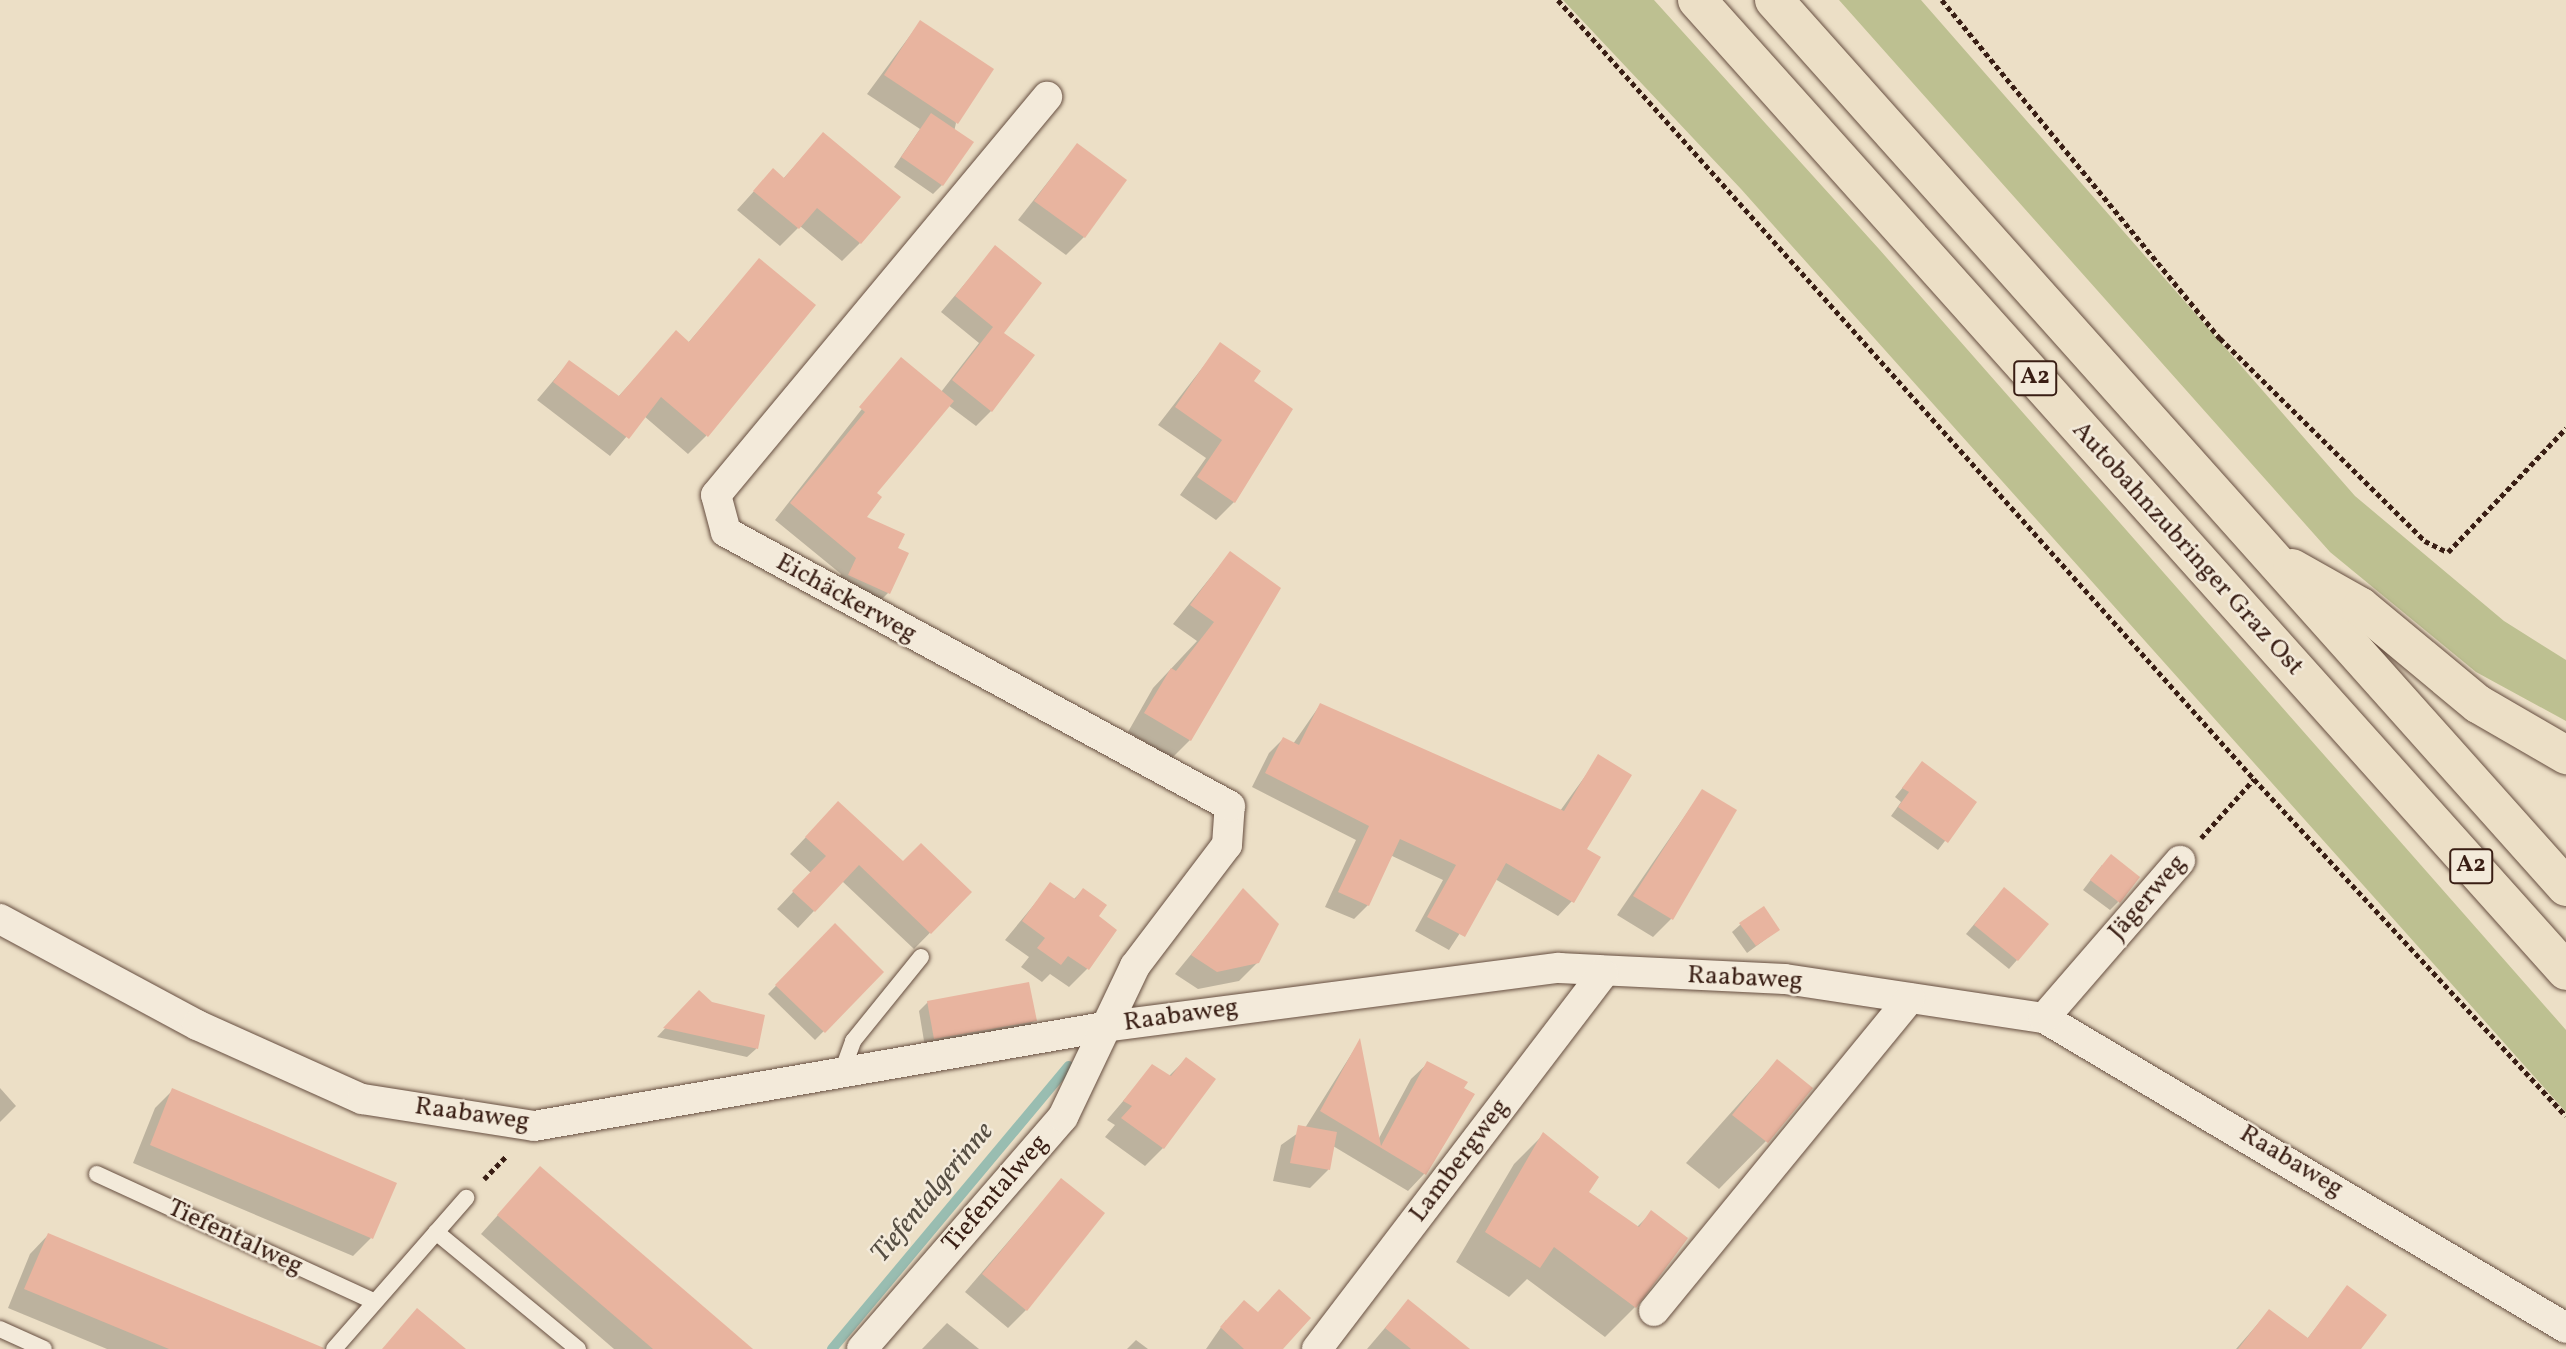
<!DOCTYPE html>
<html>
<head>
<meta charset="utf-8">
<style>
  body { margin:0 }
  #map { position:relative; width:2566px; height:1349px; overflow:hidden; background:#ecdfc6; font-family:Vollkorn,serif }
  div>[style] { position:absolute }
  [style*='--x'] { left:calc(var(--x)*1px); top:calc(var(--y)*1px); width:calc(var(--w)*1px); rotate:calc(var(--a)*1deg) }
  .green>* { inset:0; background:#bdc091 }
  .shadow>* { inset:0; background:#0003 }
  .stream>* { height:10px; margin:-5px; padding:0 5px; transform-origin:5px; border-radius:5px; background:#99bdb1 }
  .building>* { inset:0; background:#e8b49f }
  .path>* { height:4.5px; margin-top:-2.25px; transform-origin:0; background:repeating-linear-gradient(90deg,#391e14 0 5px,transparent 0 8.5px) }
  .roads { filter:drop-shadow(0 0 2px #664e40) drop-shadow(0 0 2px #664e40) }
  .service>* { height:16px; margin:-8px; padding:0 8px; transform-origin:8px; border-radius:8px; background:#f3eada }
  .minor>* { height:30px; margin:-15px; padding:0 15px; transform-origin:15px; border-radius:15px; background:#f3eada }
  .motorway>* { height:38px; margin:-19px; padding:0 19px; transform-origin:19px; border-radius:19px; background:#ecdfc6 }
  span { translate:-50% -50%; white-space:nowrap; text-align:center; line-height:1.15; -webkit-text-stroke:5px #f3eada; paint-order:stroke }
  .shield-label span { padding:2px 5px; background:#f3eada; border:2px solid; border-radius:5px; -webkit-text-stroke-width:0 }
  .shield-label { font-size:24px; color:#391e14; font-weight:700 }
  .street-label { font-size:26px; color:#391e14 }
  .water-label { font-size:28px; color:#564e43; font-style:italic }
</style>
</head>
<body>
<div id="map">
  <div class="green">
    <i style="clip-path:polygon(1563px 0,1654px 0,1879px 249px,2566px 1030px,2566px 1112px,1741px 189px)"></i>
    <i style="clip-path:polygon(1839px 0,1921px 0,2355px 496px,2504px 621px,2566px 660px,2566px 721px,2476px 672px,2330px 552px)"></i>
  </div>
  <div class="shadow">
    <i style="clip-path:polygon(920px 22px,956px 123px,942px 185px,933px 194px,894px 167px,920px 129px,867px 94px)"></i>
    <i style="clip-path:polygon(823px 134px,860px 243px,842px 261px,800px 226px,780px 246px,737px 210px,773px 170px,783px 179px)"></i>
    <i style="clip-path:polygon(1077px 145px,1084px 237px,1066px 255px,1018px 220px)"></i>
    <i style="clip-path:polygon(995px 248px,1002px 334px,991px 411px,976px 426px,948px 405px,874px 493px,864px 517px,895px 549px,888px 593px,872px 609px,833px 591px,841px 574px,775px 520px,901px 359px,941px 392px,979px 343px,941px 312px)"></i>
    <i style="clip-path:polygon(759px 260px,706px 436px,688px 454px,644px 416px,610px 456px,537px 400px,569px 362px,618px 397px,676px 333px,688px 343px)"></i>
    <i style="clip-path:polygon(1220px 345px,1252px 382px,1234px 502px,1216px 520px,1180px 495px,1206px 458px,1158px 425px)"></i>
    <i style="clip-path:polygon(1230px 553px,1190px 740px,1172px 758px,1128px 732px,1153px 688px,1197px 641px,1173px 624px)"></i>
    <i style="clip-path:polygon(1320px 705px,1560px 811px,1599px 757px,1572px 901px,1558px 916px,1495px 879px,1449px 950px,1415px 931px,1443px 880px,1390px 855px,1368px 905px,1354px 919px,1325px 907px,1356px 840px,1252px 787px,1269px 753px,1283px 739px,1293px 744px)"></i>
    <i style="clip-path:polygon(1922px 764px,1975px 802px,1938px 850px,1891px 816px,1901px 802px,1895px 797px)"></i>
    <i style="clip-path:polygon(1702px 791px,1671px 919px,1653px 937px,1617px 915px)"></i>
    <i style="clip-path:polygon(822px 820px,903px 863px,969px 893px,914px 949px,842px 881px,798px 928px,777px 909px,811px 873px,790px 854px)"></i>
    <i style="clip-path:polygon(2102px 865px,2118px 902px,2110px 910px,2083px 890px)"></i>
    <i style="clip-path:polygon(1051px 884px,1073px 900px,1083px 890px,1096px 917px,1087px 969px,1069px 987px,1050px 974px,1042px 982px,1021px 967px,1029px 957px,1005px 940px)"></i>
    <i style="clip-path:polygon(1243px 891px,1258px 962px,1239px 981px,1198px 989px,1175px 974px)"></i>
    <i style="clip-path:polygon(1996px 898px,2017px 960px,2009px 969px,1966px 934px)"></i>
    <i style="clip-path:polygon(1741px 924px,1778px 930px,1747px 953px,1732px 932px)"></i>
    <i style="clip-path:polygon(835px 925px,882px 972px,815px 1040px,768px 994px)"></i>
    <i style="clip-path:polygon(699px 992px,711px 1004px,763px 1016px,756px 1049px,747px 1057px,657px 1037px)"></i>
    <i style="clip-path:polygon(928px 1002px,1035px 1020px,1026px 1029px,925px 1047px,919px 1011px)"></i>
    <i style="clip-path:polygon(1359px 1042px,1378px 1140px,1411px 1079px,1428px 1063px,1424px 1174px,1408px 1191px,1333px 1146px,1328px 1170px,1310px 1188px,1273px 1181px,1281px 1145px,1305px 1128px)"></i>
    <i style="clip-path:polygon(1186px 1059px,1163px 1148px,1145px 1166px,1105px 1137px,1115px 1125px,1107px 1120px,1153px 1066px,1168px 1077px)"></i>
    <i style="clip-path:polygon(1777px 1061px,1766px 1141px,1719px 1189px,1686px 1163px)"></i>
    <i style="clip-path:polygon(0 1088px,16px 1106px,0 1122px)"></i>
    <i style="clip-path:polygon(173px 1090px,371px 1238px,353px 1256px,133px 1163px,155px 1108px)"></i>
    <i style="clip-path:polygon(1543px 1135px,1586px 1193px,1637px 1227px,1651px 1213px,1635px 1307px,1605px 1337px,1527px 1279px,1509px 1297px,1456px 1262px,1514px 1164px)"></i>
    <i style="clip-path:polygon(540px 1168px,750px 1349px,614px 1349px,481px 1234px)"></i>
    <i style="clip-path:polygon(1061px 1180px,1026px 1310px,1008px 1328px,965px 1292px)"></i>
    <i style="clip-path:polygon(48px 1235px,262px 1349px,107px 1349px,8px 1308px,30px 1254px)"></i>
    <i style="clip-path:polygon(2347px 1288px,2359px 1349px,2236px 1349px,2269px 1311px,2307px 1339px)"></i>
    <i style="clip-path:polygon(1408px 1301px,1468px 1349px,1367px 1349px)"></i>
    <i style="clip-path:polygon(1226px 1320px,1281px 1349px,1206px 1349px)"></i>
    <i style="clip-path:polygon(947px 1323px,979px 1349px,922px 1349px)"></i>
    <i style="clip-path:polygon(1136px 1340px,1148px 1349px,1127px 1349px)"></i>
  </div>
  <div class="stream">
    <i style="--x:832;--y:1349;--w:369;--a:-50.1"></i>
  </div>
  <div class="building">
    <i style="clip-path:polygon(920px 20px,994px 69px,958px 124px,884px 75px)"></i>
    <i style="clip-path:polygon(931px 113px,974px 142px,943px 186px,901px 157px)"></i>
    <i style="clip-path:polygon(823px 132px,901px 197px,861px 244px,817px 208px,799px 229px,753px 191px,773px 168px,784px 178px)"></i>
    <i style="clip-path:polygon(1077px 143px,1127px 180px,1085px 238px,1034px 201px)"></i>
    <i style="clip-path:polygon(995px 245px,1042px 283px,1004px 333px,1035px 355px,992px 412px,952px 380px,993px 327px,955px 296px)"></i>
    <i style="clip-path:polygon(759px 258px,816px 305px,708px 437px,661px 397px,629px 439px,553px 382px,569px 360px,619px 396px,676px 330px,689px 342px)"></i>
    <i style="clip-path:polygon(1220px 342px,1261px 371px,1254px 381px,1293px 409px,1235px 503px,1197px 477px,1222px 440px,1175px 407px)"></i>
    <i style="clip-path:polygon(901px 357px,954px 401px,877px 493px,882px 497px,867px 517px,905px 534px,898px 548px,909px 553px,890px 594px,848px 575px,856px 558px,790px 503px,865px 412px,859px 407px)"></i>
    <i style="clip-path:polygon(1230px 551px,1281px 588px,1191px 741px,1144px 713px,1171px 668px,1176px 671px,1214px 622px,1190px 605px)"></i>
    <i style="clip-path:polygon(1320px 703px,1564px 811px,1598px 754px,1632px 775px,1587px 849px,1601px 857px,1574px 903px,1506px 863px,1465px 937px,1427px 917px,1456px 865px,1400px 839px,1369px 906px,1338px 892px,1369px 826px,1265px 773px,1283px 737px,1299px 745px)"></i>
    <i style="clip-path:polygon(1922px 761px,1977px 802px,1948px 843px,1898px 807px,1909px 792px,1902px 788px)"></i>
    <i style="clip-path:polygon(1702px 789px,1737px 810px,1673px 920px,1633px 896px)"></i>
    <i style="clip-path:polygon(838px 801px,903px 861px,921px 843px,972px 892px,931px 934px,859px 865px,815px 912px,792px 891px,826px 856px,805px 837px)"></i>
    <i style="clip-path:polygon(2111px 854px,2140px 877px,2120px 903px,2090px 880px)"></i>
    <i style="clip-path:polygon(1050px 882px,1075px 899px,1083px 888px,1107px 905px,1099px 916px,1117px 930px,1089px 970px,1068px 956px,1061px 965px,1037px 948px,1045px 938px,1022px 921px)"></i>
    <i style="clip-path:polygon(2004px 887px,2049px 924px,2018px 961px,1974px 925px)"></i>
    <i style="clip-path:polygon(1243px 888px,1279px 924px,1259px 963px,1217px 972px,1191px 955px)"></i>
    <i style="clip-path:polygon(1764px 906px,1780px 930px,1756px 946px,1739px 923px)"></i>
    <i style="clip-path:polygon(835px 923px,884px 972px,825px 1033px,775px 985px)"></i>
    <i style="clip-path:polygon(1029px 982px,1037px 1021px,934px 1039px,927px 1001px)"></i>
    <i style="clip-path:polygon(699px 990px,712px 1002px,765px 1015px,758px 1049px,663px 1028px)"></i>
    <i style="clip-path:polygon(1360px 1038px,1381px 1146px,1427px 1061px,1468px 1082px,1464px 1088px,1475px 1094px,1426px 1175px,1320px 1111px)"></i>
    <i style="clip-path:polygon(1186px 1057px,1216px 1079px,1164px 1149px,1121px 1118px,1132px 1106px,1123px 1101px,1152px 1064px,1171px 1076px)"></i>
    <i style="clip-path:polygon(1777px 1059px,1813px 1088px,1768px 1143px,1732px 1115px)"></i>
    <i style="clip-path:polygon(172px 1088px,397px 1183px,373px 1239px,150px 1145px)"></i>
    <i style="clip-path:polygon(1298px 1125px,1337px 1132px,1330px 1170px,1290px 1163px)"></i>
    <i style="clip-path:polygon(1543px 1132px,1599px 1177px,1589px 1192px,1639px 1227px,1651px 1210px,1688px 1238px,1636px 1308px,1554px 1247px,1540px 1268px,1485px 1232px)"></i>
    <i style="clip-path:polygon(540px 1166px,632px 1245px,753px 1349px,653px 1349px,497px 1215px)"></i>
    <i style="clip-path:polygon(1061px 1178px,1105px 1213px,1027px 1311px,982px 1274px)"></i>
    <i style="clip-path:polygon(48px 1233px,324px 1348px,323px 1349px,169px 1349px,24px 1289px)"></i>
    <i style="clip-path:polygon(2347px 1285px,2387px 1315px,2361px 1349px,2238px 1349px,2269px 1309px,2308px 1338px)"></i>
    <i style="clip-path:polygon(1279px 1289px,1311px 1318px,1283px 1349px,1244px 1349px,1220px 1327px,1244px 1300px,1258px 1312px)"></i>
    <i style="clip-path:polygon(1408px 1299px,1470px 1349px,1411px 1349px,1385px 1328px)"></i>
    <i style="clip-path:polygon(417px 1308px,466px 1349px,382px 1349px)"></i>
  </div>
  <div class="path">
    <i style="--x:1558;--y:0;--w:1045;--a:48.22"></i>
    <i style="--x:2254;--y:779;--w:459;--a:47.2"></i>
    <i style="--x:1942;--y:0;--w:438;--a:50.6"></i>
    <i style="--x:2220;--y:338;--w:289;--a:44.7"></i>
    <i style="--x:2425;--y:541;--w:25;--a:26"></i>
    <i style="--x:2448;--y:552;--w:171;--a:-46.4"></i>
    <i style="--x:2201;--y:838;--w:79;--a:-48.1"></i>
    <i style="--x:484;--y:1179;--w:33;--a:-46"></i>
  </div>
  <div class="roads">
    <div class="service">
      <i style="--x:843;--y:1069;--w:30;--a:-70"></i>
      <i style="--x:853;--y:1041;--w:108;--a:-51"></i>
      <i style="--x:97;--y:1174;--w:304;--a:24.7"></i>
      <i style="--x:436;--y:1232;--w:184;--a:39.5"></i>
      <i style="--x:0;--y:1329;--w:48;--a:24.4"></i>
      <i style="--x:334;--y:1349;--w:201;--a:-48.8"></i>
    </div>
    <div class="minor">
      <i style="--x:0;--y:919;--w:224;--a:28.3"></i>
      <i style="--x:197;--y:1025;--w:181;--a:24.2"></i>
      <i style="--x:362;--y:1099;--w:174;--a:8.9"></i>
      <i style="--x:534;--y:1126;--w:585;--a:-9.85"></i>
      <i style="--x:1110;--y:1026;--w:453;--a:-7.4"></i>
      <i style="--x:1559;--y:968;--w:226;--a:2.8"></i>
      <i style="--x:1785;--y:979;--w:262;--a:8.6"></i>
      <i style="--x:2044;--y:1018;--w:607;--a:30.7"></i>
      <i style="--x:2044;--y:1018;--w:208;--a:-49.1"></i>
      <i style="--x:1654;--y:1311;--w:404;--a:-50.7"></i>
      <i style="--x:862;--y:1349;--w:307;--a:-49.1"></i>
      <i style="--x:1063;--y:1117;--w:167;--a:-64.5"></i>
      <i style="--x:1135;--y:966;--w:152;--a:-52.8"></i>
      <i style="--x:1227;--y:845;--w:39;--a:-86"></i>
      <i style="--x:1230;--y:806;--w:574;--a:-151.47"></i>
      <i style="--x:726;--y:532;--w:38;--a:-105"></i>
      <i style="--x:716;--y:495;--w:518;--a:-50.25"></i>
      <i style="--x:1317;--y:1349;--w:472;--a:-52.7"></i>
    </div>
    <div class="motorway">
      <i style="--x:1697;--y:0;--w:1303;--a:48.17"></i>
      <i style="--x:1774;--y:0;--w:1189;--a:48.24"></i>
      <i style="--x:2292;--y:568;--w:79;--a:29.5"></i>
      <i style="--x:2361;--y:607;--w:152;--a:39.7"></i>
      <i style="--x:2478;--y:704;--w:102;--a:30.1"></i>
    </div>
  </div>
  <div class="shield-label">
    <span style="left:2035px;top:378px">A2</span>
    <span style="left:2471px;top:866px">A2</span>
  </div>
  <div class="street-label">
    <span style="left:2187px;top:549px;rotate:48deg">Autobahnzubringer Graz Ost</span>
    <span style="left:846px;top:599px;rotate:29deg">Eichäckerweg</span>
    <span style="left:2148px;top:898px;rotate:-49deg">Jägerweg</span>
    <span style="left:1745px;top:979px;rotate:3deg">Raabaweg</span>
    <span style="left:1181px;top:1016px;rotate:-8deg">Raabaweg</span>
    <span style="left:472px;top:1115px;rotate:8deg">Raabaweg</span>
    <span style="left:1460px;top:1161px;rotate:-53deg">Lambergweg</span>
    <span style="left:2291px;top:1162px;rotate:31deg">Raabaweg</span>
    <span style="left:996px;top:1194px;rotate:-49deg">Tiefentalweg</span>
    <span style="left:235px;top:1238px;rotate:25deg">Tiefentalweg</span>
  </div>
  <div class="water-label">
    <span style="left:933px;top:1193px;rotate:-50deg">Tiefentalgerinne</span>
  </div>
</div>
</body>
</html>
